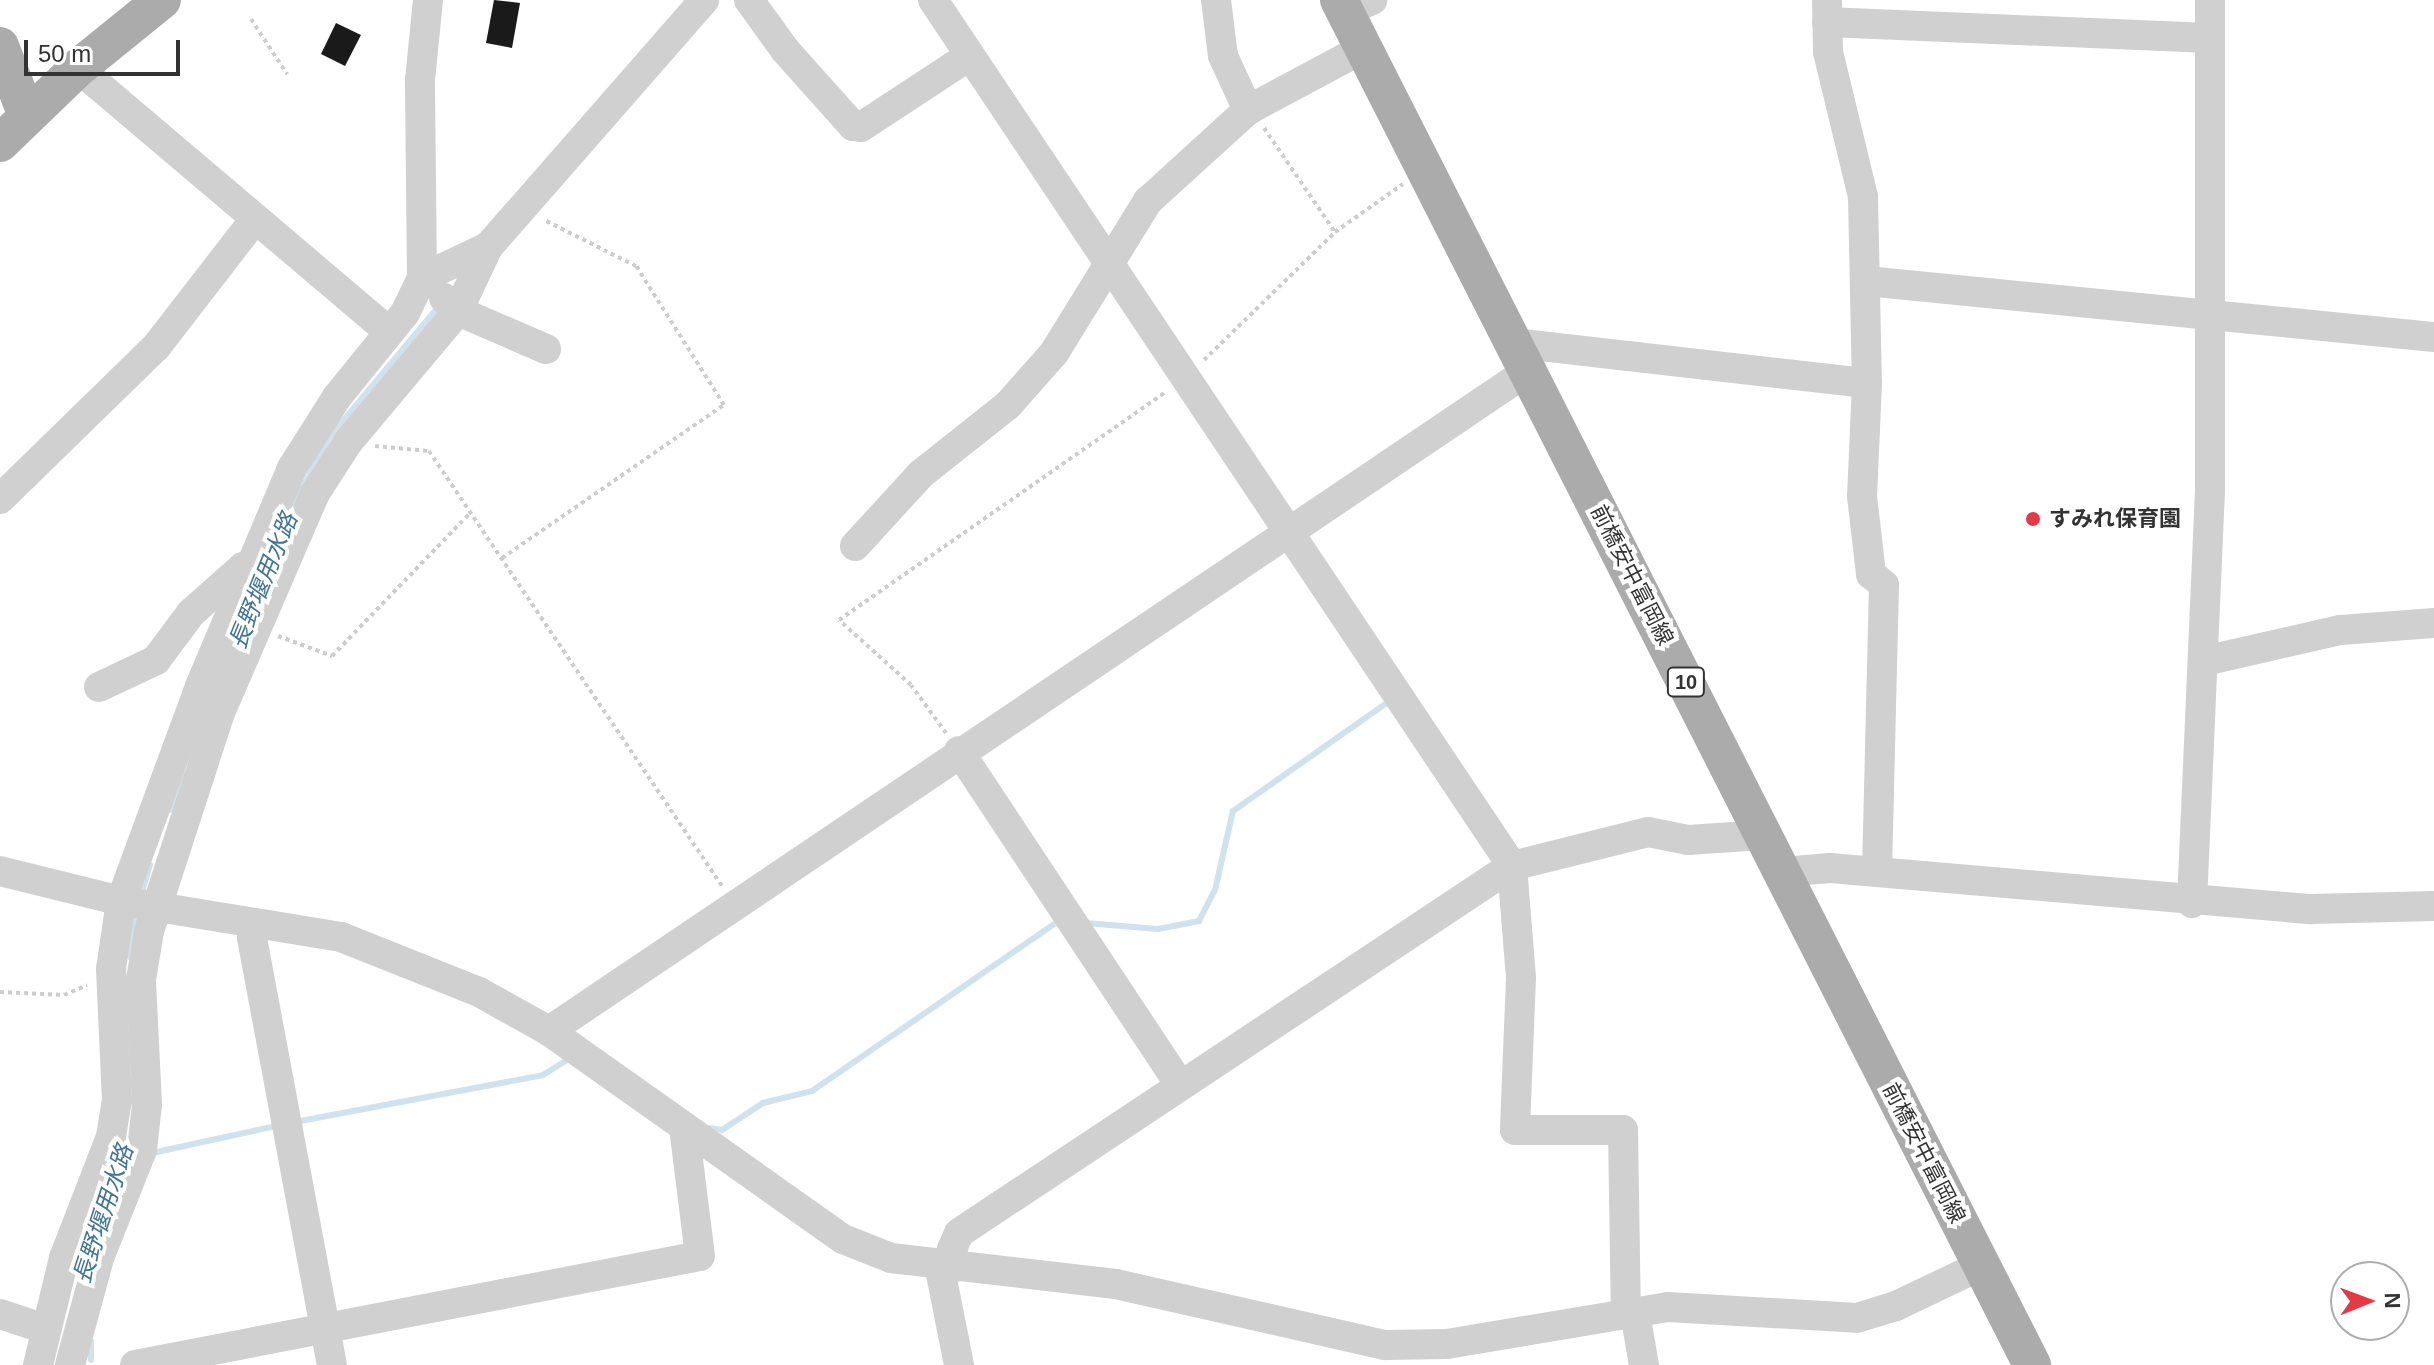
<!DOCTYPE html>
<html>
<head>
<meta charset="utf-8">
<style>
  body { margin:0 }
  #map { position:relative; width:2434px; height:1365px; overflow:hidden; background:#fff; font-family:Arial,"Noto Sans JP",sans-serif }
  div>[style] { position:absolute }
  [style*='--x'] { left:calc(var(--x)*1px); top:calc(var(--y)*1px); width:calc(var(--w)*1px); rotate:calc(var(--a)*1deg) }
  .stream>* { height:6px; margin:-3px; padding:0 3px; transform-origin:3px; border-radius:3px; background:#cfe2ee }
  .building>* { inset:0; background:#1a1a1a }
  .path>* { height:4px; margin-top:-2px; transform-origin:0; background:repeating-linear-gradient(90deg,#cdcdcd 0 4px,transparent 0 8px) }
  .minor>* { height:30px; margin:-15px; padding:0 15px; transform-origin:15px; border-radius:15px; background:#d0d0d0 }
  .major>* { height:38px; margin:-19px; padding:0 19px; transform-origin:19px; border-radius:19px; background:#ababab }
  .dots>* { width:22px; height:22px; translate:-50% -50%; box-sizing:border-box; border:4px solid #fff; border-radius:50% }
  span { translate:-50% -50%; white-space:nowrap; text-align:center; line-height:1.15; -webkit-text-stroke:8px #fff; paint-order:stroke }
  .shield-label span { padding:2px 6px; background:#fff; border:2px solid; border-radius:6px; -webkit-text-stroke-width:0 }
  .shield-label { font-size:20px; color:#333; font-weight:700 }
  .poi-label { font-size:22px; color:#333; font-weight:700 }
  .left { translate:0 -50%; text-align:left }
  .street-label { font-size:22px; color:#333 }
  .water-label { font-size:24px; color:#3f7597; font-style:italic }
  .north { position:absolute; left:2330px; top:1261px; width:80px; height:80px; box-sizing:border-box; background:#fff; border:2px solid #adadad; border-radius:50%; rotate:89deg; font-size:22px; font-weight:700; line-height:32px; text-align:center; color:#333 }
  .north::after { content:''; display:block; margin:auto; width:28px; height:36px; background:#e63946; clip-path:polygon(50% 0,100% 100%,50% 72%,0 100%) }
  .scale { position:absolute; left:24px; top:40px; width:156px; height:36px; box-sizing:border-box; border:4px solid #333; border-top:0; padding-left:10px; font-size:24px; line-height:28px; white-space:nowrap; color:#333; -webkit-text-stroke:6px #fff; paint-order:stroke }
</style>
</head>
<body>
<div id="map">
  <div class="stream">
    <i style="--x:288;--y:516;--w:87;--a:-62.5"></i>
    <i style="--x:328;--y:439;--w:173;--a:-50.2"></i>
    <i style="--x:170;--y:810;--w:38;--a:-68"></i>
    <i style="--x:143;--y:889;--w:25;--a:-74"></i>
    <i style="--x:1086;--y:923;--w:72;--a:4.8"></i>
    <i style="--x:1158;--y:929;--w:42;--a:-11"></i>
    <i style="--x:1199;--y:921;--w:35;--a:-63"></i>
    <i style="--x:1215;--y:890;--w:81;--a:-77.2"></i>
    <i style="--x:1233;--y:811;--w:193;--a:-35.1"></i>
    <i style="--x:130;--y:957;--w:40;--a:-82.9"></i>
    <i style="--x:295;--y:1122;--w:252;--a:-10.7"></i>
    <i style="--x:543;--y:1075;--w:32;--a:-32"></i>
    <i style="--x:710;--y:1128;--w:12;--a:9"></i>
    <i style="--x:722;--y:1130;--w:49;--a:-33.4"></i>
    <i style="--x:763;--y:1103;--w:50;--a:-13.8"></i>
    <i style="--x:812;--y:1091;--w:299;--a:-34.6"></i>
    <i style="--x:152;--y:1153;--w:127;--a:-12.3"></i>
    <i style="--x:91;--y:1360;--w:19;--a:-90"></i>
  </div>
  <div class="building">
    <i style="clip-path:polygon(494px 0,520px 3px,512px 48px,486px 43px)"></i>
    <i style="clip-path:polygon(336px 23px,361px 35px,345px 66px,321px 54px)"></i>
  </div>
  <div class="path">
    <i style="--x:251;--y:19;--w:66;--a:56.8"></i>
    <i style="--x:1264;--y:128;--w:126;--a:55.7"></i>
    <i style="--x:1204;--y:360;--w:183;--a:-44.3"></i>
    <i style="--x:1335;--y:232;--w:83;--a:-35.2"></i>
    <i style="--x:375;--y:446;--w:54;--a:5.3"></i>
    <i style="--x:429;--y:451;--w:524;--a:56.04"></i>
    <i style="--x:502;--y:558;--w:270;--a:-34.6"></i>
    <i style="--x:724;--y:405;--w:165;--a:-122.3"></i>
    <i style="--x:636;--y:266;--w:103;--a:-153.4"></i>
    <i style="--x:278;--y:636;--w:58;--a:20.3"></i>
    <i style="--x:332;--y:656;--w:200;--a:-46"></i>
    <i style="--x:946;--y:733;--w:59;--a:-126.1"></i>
    <i style="--x:911;--y:685;--w:97;--a:-137.9"></i>
    <i style="--x:839;--y:620;--w:399;--a:-34.9"></i>
    <i style="--x:0;--y:992;--w:64;--a:2.7"></i>
    <i style="--x:64;--y:995;--w:25;--a:-23"></i>
  </div>
  <div class="minor">
    <i style="--x:749;--y:0;--w:62;--a:54.2"></i>
    <i style="--x:785;--y:50;--w:102;--a:48.2"></i>
    <i style="--x:853;--y:126;--w:8;--a:7"></i>
    <i style="--x:861;--y:127;--w:129;--a:-33.3"></i>
    <i style="--x:933;--y:0;--w:1042;--a:56.23"></i>
    <i style="--x:1512;--y:866;--w:112;--a:85.4"></i>
    <i style="--x:1521;--y:978;--w:152;--a:92.3"></i>
    <i style="--x:1515;--y:1130;--w:108;--a:0"></i>
    <i style="--x:1623;--y:1130;--w:184;--a:89.1"></i>
    <i style="--x:1216;--y:0;--w:56;--a:82.9"></i>
    <i style="--x:1223;--y:56;--w:60;--a:65.2"></i>
    <i style="--x:1827;--y:0;--w:52;--a:88.9"></i>
    <i style="--x:1828;--y:52;--w:149;--a:76.4"></i>
    <i style="--x:1863;--y:197;--w:186;--a:88.8"></i>
    <i style="--x:1867;--y:383;--w:113;--a:92.5"></i>
    <i style="--x:1862;--y:496;--w:79;--a:83.4"></i>
    <i style="--x:1871;--y:574;--w:17;--a:40"></i>
    <i style="--x:1884;--y:585;--w:287;--a:91.4"></i>
    <i style="--x:1345;--y:12;--w:30;--a:-24"></i>
    <i style="--x:1827;--y:22;--w:383;--a:2.4"></i>
    <i style="--x:78;--y:68;--w:408;--a:40.3"></i>
    <i style="--x:422;--y:278;--w:73;--a:-25.2"></i>
    <i style="--x:488;--y:247;--w:328;--a:-48.8"></i>
    <i style="--x:1866;--y:281;--w:571;--a:5.63"></i>
    <i style="--x:444;--y:298;--w:19;--a:43"></i>
    <i style="--x:458;--y:311;--w:96;--a:23.4"></i>
    <i style="--x:1514;--y:343;--w:355;--a:6.5"></i>
    <i style="--x:0;--y:499;--w:218;--a:-44.3"></i>
    <i style="--x:156;--y:347;--w:162;--a:-52.3"></i>
    <i style="--x:855;--y:546;--w:98;--a:-47.5"></i>
    <i style="--x:921;--y:474;--w:111;--a:-38.4"></i>
    <i style="--x:1008;--y:405;--w:69;--a:-48.5"></i>
    <i style="--x:1054;--y:353;--w:179;--a:-58.3"></i>
    <i style="--x:1148;--y:201;--w:135;--a:-42.3"></i>
    <i style="--x:1248;--y:110;--w:132;--a:-28.1"></i>
    <i style="--x:2204;--y:661;--w:140;--a:-12.8"></i>
    <i style="--x:2341;--y:630;--w:93;--a:-4.3"></i>
    <i style="--x:99;--y:687;--w:63;--a:-25.3"></i>
    <i style="--x:156;--y:660;--w:59;--a:-53.3"></i>
    <i style="--x:191;--y:613;--w:69;--a:-41.5"></i>
    <i style="--x:243;--y:567;--w:8;--a:-7"></i>
    <i style="--x:959;--y:751;--w:400;--a:56.5"></i>
    <i style="--x:0;--y:871;--w:125;--a:13.9"></i>
    <i style="--x:121;--y:901;--w:223;--a:9.3"></i>
    <i style="--x:341;--y:937;--w:149;--a:21.7"></i>
    <i style="--x:479;--y:992;--w:80;--a:29.1"></i>
    <i style="--x:549;--y:1031;--w:360;--a:35.3"></i>
    <i style="--x:843;--y:1239;--w:52;--a:21.6"></i>
    <i style="--x:891;--y:1258;--w:226;--a:6.6"></i>
    <i style="--x:1116;--y:1284;--w:276;--a:12.8"></i>
    <i style="--x:1385;--y:1345;--w:62;--a:-0.9"></i>
    <i style="--x:1447;--y:1344;--w:224;--a:-9.5"></i>
    <i style="--x:1668;--y:1307;--w:189;--a:3.3"></i>
    <i style="--x:1857;--y:1318;--w:41;--a:-17.1"></i>
    <i style="--x:1896;--y:1306;--w:93;--a:-25.5"></i>
    <i style="--x:1782;--y:872;--w:48;--a:-4.8"></i>
    <i style="--x:1830;--y:868;--w:483;--a:4.9"></i>
    <i style="--x:2311;--y:909;--w:123;--a:-1.4"></i>
    <i style="--x:2192;--y:903;--w:413;--a:-87.5"></i>
    <i style="--x:2210;--y:490;--w:490;--a:-90"></i>
    <i style="--x:254;--y:925;--w:13;--a:99"></i>
    <i style="--x:252;--y:938;--w:434;--a:79.4"></i>
    <i style="--x:549;--y:1031;--w:1181;--a:-33.99"></i>
    <i style="--x:939;--y:1264;--w:103;--a:78.8"></i>
    <i style="--x:956;--y:1267;--w:18;--a:-103"></i>
    <i style="--x:952;--y:1249;--w:17;--a:-66"></i>
    <i style="--x:959;--y:1233;--w:664;--a:-33.57"></i>
    <i style="--x:1512;--y:866;--w:140;--a:-14"></i>
    <i style="--x:1648;--y:832;--w:41;--a:11.3"></i>
    <i style="--x:1688;--y:840;--w:75;--a:-3.8"></i>
    <i style="--x:1635;--y:1313;--w:53;--a:80.2"></i>
    <i style="--x:0;--y:1314;--w:47;--a:18.4"></i>
    <i style="--x:38;--y:1365;--w:110;--a:-76.3"></i>
    <i style="--x:64;--y:1258;--w:130;--a:-68.8"></i>
    <i style="--x:111;--y:1137;--w:36;--a:-81"></i>
    <i style="--x:117;--y:1101;--w:132;--a:-92.6"></i>
    <i style="--x:111;--y:969;--w:69;--a:-81.6"></i>
    <i style="--x:121;--y:901;--w:229;--a:-69.8"></i>
    <i style="--x:200;--y:686;--w:237;--a:-67.1"></i>
    <i style="--x:292;--y:468;--w:84;--a:-57.6"></i>
    <i style="--x:337;--y:397;--w:108;--a:-51"></i>
    <i style="--x:405;--y:313;--w:39;--a:-64"></i>
    <i style="--x:422;--y:278;--w:198;--a:-90.6"></i>
    <i style="--x:420;--y:80;--w:80;--a:-84.3"></i>
    <i style="--x:70;--y:1365;--w:111;--a:-74.8"></i>
    <i style="--x:99;--y:1258;--w:116;--a:-68.3"></i>
    <i style="--x:142;--y:1150;--w:46;--a:-83.8"></i>
    <i style="--x:147;--y:1104;--w:124;--a:-92.8"></i>
    <i style="--x:141;--y:980;--w:50;--a:-80.7"></i>
    <i style="--x:149;--y:931;--w:227;--a:-72"></i>
    <i style="--x:219;--y:715;--w:240;--a:-66.6"></i>
    <i style="--x:314;--y:495;--w:63;--a:-57.3"></i>
    <i style="--x:348;--y:442;--w:171;--a:-50"></i>
    <i style="--x:458;--y:311;--w:71;--a:-64.9"></i>
    <i style="--x:135;--y:1365;--w:575;--a:-10.92"></i>
    <i style="--x:700;--y:1256;--w:130;--a:-97.1"></i>
  </div>
  <div class="major">
    <i style="--x:1339;--y:0;--w:1531;--a:63.08"></i>
    <i style="--x:0;--y:46;--w:75;--a:68.9"></i>
    <i style="--x:0;--y:143;--w:108;--a:-43.9"></i>
    <i style="--x:78;--y:68;--w:108;--a:-39"></i>
  </div>
  <div class="dots">
    <i style="left:2033px;top:519px;background:#e63946"></i>
  </div>
  <div class="shield-label">
    <span style="left:1686px;top:682px">10</span>
  </div>
  <div class="poi-label">
    <span class="left" style="left:2049px;top:519px">すみれ保育園</span>
  </div>
  <div class="street-label">
    <span style="left:1632px;top:575px;rotate:63deg">前橋安中富岡線</span>
    <span style="left:1924px;top:1153px;rotate:63deg">前橋安中富岡線</span>
  </div>
  <div class="water-label">
    <span style="left:263px;top:581px;rotate:-68deg">長野堰用水路</span>
    <span style="left:103px;top:1214px;rotate:-72deg">長野堰用水路</span>
  </div>
  <div class="north">N</div>
  <div class="scale">50 m</div>
</div>
</body>
</html>
